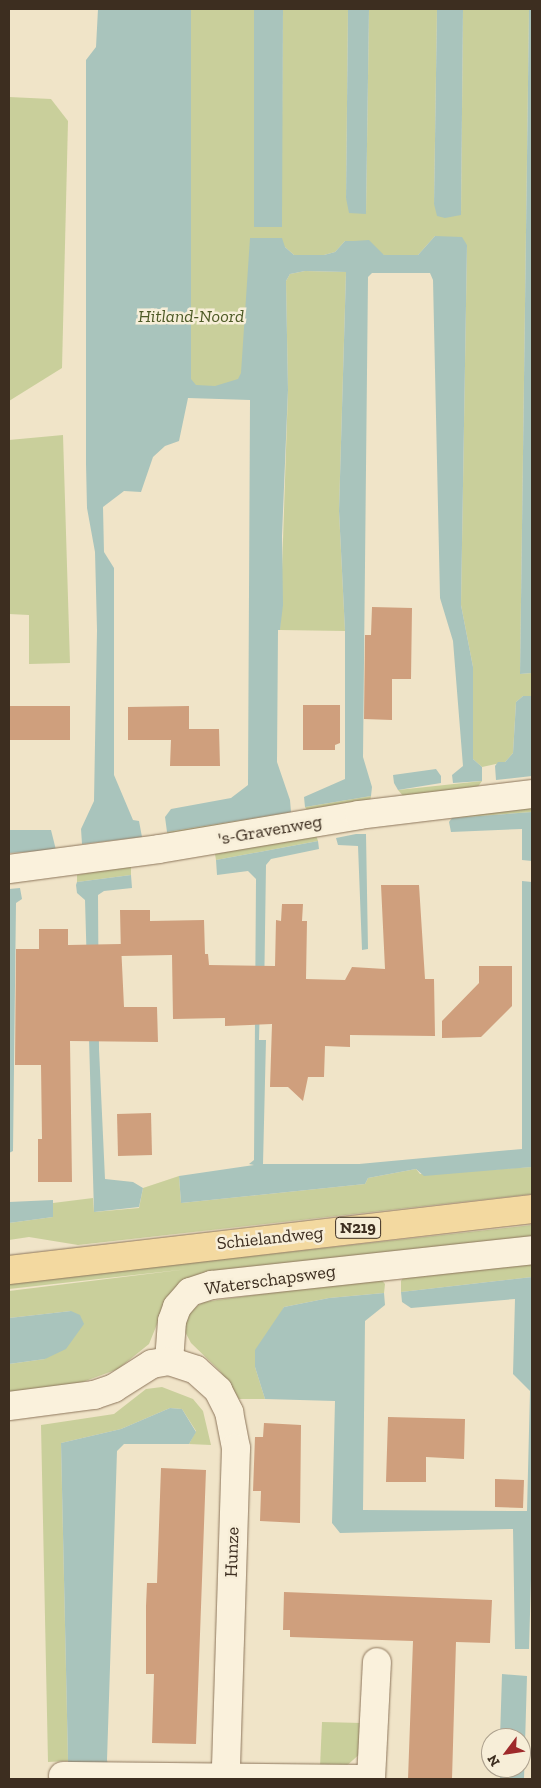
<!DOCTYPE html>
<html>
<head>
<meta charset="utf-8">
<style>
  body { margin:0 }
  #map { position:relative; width:541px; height:1788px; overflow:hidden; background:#f0e4c8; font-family:"Zilla Slab",serif }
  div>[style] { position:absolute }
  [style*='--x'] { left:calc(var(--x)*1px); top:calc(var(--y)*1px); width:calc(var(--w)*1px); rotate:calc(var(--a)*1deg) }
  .green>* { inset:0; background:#c9cf9b }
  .water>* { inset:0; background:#a9c4bc }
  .building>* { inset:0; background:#cf9f7d }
  .roads { filter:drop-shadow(0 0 1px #8d765c) drop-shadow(0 0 1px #8d765c) }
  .minor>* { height:28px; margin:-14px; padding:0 14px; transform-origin:14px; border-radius:14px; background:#faf1dc }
  .primary>* { height:28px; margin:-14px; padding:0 14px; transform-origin:14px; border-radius:14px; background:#f3d9a0 }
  span { translate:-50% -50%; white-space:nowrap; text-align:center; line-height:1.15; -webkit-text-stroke:5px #f7eed8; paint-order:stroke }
  .shield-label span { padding:1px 4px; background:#f7eed8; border:1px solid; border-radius:4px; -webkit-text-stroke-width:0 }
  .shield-label { font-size:16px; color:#3d2e20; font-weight:700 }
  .park-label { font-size:18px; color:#4d5a26; font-style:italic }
  .street-label { font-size:18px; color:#3d2e20 }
  .frame { position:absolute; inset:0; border:10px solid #3d2e20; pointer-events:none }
  .north { position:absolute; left:481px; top:1728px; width:50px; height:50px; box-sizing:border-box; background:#f7eed8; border:1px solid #ada18e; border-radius:50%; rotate:239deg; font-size:14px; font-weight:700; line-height:20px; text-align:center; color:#3d2e20 }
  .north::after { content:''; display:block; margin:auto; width:18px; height:22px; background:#9e2a2b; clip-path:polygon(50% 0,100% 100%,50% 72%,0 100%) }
</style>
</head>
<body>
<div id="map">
  <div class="green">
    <i style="clip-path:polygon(127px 9px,273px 9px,271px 227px,281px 227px,283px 9px,348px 9px,346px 198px,366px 214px,369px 9px,437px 9px,434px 204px,461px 215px,463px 9px,529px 9px,520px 674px,532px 673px,532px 696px,523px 696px,516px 702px,513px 753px,505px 762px,482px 767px,473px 759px,473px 667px,461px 605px,467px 245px,435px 236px,418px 255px,384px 255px,345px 241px,335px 252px,324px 255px,294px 255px,285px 247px,270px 390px,108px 402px)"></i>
    <i style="clip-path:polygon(9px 97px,51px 99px,68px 121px,62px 368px,9px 401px)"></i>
    <i style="clip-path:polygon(305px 271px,346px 272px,339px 511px,345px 631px,280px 630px,288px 390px,286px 281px,290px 274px)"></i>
    <i style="clip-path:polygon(63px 435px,70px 663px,29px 664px,29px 615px,9px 614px,9px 440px)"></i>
    <i style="clip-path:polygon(482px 781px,477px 788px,404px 797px,398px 790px)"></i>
    <i style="clip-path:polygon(371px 796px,370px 802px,309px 813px,305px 807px)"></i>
    <i style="clip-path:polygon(532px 805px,532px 812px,452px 818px,458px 811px)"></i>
    <i style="clip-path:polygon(291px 812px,289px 817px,168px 837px,167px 832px)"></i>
    <i style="clip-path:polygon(316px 835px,318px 841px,216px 860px,215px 854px)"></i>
    <i style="clip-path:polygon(131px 865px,131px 875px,77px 882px,77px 875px)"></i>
    <i style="clip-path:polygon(532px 1167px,532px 1194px,78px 1245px,29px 1237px,9px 1240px,9px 1223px,53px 1217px,53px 1203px,93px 1198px,94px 1212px,139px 1208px,143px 1188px,179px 1176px,181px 1203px,365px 1184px,368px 1178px,416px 1169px,420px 1174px)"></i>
    <i style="clip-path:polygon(532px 1225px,532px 1240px,164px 1307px,149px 1344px,118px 1369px,80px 1383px,9px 1392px,9px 1364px,45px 1359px,71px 1311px,9px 1318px,9px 1291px,188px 1269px,9px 1289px,9px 1283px)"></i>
    <i style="clip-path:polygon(532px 1260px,532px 1277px,401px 1292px,401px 1281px,405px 1275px)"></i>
    <i style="clip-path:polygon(380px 1278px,385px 1284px,384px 1293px,329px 1298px,284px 1307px,255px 1367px,265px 1399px,239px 1399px,220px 1371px,191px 1343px,182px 1326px,189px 1312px,203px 1302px)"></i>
    <i style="clip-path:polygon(162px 1387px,193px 1399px,203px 1411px,211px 1445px,189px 1444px,196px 1431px,182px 1409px,170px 1408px,121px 1429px,61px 1443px,68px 1761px,48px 1762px,41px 1425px,114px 1414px,146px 1389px)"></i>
    <i style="clip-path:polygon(322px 1722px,362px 1723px,362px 1752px,344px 1768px,320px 1767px)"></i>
  </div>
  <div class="water">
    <i style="clip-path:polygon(98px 9px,191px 9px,191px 379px,196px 385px,215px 386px,238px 379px,241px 373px,250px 238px,282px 238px,285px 247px,294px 255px,324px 255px,335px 252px,345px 241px,354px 241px,369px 240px,384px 255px,418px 255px,435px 236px,462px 237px,467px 245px,461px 605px,473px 667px,473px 759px,482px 767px,482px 781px,453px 783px,452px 775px,463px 766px,453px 641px,440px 598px,433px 280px,430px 273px,372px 273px,368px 277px,363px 757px,372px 787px,371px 796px,305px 807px,304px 797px,345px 779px,345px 631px,339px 511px,346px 272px,305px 271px,290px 274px,286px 281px,288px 390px,282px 536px,283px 605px,280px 630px,278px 630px,277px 762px,290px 800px,291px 812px,167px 832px,165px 817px,171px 809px,231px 798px,248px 785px,250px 400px,188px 398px,179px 441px,165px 446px,153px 457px,141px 492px,124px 491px,103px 507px,104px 552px,114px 568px,114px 775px,133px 820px,139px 821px,142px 837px,82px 844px,81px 829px,94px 801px,97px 630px,95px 552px,87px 508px,86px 464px,86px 60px,96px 47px)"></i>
    <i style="clip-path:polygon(254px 9px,283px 9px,282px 227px,254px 227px)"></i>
    <i style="clip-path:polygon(348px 9px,369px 9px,366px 214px,349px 213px,346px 198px)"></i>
    <i style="clip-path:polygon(437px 9px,463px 9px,461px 215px,445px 218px,437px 216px,434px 204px)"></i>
    <i style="clip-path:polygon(529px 9px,532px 9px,532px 673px,520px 674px)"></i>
    <i style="clip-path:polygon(523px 696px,532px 696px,532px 776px,496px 780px,495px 766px,498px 762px,505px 762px,513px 753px,516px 702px)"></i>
    <i style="clip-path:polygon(436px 769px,441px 776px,441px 783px,398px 790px,394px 783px,393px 775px)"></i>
    <i style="clip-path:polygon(532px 812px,532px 861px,522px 860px,522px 829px,451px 832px,449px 822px,452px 818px)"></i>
    <i style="clip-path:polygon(9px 830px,51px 830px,56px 850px,9px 853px)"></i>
    <i style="clip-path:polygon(356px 834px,366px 834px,368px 949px,362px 950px,358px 846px,338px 845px,336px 838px)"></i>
    <i style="clip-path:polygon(318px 841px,319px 849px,271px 859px,266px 865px,264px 999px,260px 1000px,259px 1040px,266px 1040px,263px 1164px,359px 1164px,522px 1149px,522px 881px,532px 882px,532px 1167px,424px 1176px,416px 1169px,368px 1178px,365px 1184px,181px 1203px,179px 1176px,254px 1165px,249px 1164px,254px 1160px,256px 879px,248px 871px,217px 875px,216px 860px)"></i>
    <i style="clip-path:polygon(131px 875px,132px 888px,104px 891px,98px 895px,99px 1049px,105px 1179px,133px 1182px,143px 1188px,139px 1207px,94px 1212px,85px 900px,77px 893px,76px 885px,77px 882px)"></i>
    <i style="clip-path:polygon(20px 888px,22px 899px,16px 903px,13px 1151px,9px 1153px,9px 889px)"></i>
    <i style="clip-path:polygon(53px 1200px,53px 1217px,9px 1223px,9px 1202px)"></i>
    <i style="clip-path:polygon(532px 1277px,532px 1544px,529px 1649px,515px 1649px,513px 1529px,340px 1533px,332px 1523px,335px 1401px,265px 1399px,255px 1367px,255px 1350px,284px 1307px,329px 1298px,384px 1293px,385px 1305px,365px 1321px,363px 1510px,527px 1511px,530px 1391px,513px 1374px,515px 1299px,411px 1308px,402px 1302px,401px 1292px)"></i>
    <i style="clip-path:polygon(71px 1311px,80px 1315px,84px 1324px,66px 1349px,45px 1359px,9px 1364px,9px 1318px)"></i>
    <i style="clip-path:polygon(170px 1408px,182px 1409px,196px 1432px,189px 1444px,124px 1444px,117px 1451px,107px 1760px,111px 1779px,72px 1779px,68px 1761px,61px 1443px,121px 1429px)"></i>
    <i style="clip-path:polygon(502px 1674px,527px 1676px,524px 1779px,500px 1779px,500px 1768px,521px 1768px,521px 1738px,500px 1738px)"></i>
  </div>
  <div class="building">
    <i style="clip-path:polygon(372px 607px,412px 608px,411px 679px,392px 679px,392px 720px,364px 719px,365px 635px,371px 635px)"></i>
    <i style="clip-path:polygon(303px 705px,340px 705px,340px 743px,335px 745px,335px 750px,303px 750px)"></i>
    <i style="clip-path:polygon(9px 706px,70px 706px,70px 740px,9px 740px)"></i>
    <i style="clip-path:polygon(189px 706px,189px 729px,219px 729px,220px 766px,170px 766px,171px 740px,128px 740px,128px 707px)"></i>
    <i style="clip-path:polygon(381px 885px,419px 885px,425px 979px,434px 979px,435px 1036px,350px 1035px,350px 1047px,325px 1046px,324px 1077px,308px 1077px,303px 1101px,288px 1087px,270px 1087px,272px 1024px,225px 1026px,225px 1018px,173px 1019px,172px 955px,121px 956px,120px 910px,150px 910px,150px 921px,204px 920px,205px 954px,208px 954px,209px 965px,275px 966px,276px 920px,281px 921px,282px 904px,303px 904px,302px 921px,307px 921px,306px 979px,345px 980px,352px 967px,385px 969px)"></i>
    <i style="clip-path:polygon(39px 929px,68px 929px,68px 945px,121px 944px,124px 1007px,157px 1007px,158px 1042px,70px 1041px,72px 1182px,38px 1182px,38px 1139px,42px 1139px,41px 1065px,15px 1065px,16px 949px,39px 949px)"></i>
    <i style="clip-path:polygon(479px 966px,512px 966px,512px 1006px,481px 1037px,442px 1038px,442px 1021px,479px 983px)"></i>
    <i style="clip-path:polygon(151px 1113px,152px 1155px,118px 1156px,117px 1114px)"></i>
    <i style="clip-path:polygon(388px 1417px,465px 1419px,464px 1459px,426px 1457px,426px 1482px,386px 1482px)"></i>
    <i style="clip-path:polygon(264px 1423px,301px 1425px,300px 1523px,260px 1521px,261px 1491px,253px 1491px,255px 1437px,263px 1437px)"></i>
    <i style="clip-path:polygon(161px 1468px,206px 1470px,196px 1744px,152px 1743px,154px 1674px,146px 1674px,146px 1606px,147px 1583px,157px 1583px)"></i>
    <i style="clip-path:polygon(495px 1479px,524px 1480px,523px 1508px,495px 1507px)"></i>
    <i style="clip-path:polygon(284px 1592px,492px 1600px,490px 1643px,456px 1642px,452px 1779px,408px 1779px,413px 1641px,290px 1637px,290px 1630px,283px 1630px)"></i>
  </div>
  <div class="roads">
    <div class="minor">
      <i style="--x:9;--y:869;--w:151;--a:-7.6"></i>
      <i style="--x:159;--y:849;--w:203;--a:-9.6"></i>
      <i style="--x:359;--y:815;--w:174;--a:-6.9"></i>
      <i style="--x:169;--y:1361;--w:40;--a:-85.7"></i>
      <i style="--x:172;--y:1321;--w:15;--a:-70"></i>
      <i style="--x:177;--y:1307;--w:20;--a:-49"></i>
      <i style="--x:190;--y:1292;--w:23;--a:-18"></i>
      <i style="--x:212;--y:1285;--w:322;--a:-6.2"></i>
      <i style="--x:9;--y:1406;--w:86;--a:-7.4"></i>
      <i style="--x:94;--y:1395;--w:21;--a:-19"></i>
      <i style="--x:114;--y:1388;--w:45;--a:-32.3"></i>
      <i style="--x:152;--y:1364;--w:17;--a:-10"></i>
      <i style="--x:169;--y:1361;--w:28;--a:18"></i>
      <i style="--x:196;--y:1370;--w:30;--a:42"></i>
      <i style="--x:218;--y:1390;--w:25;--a:63"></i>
      <i style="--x:229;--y:1412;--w:37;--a:79"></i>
      <i style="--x:236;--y:1448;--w:327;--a:91.8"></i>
      <i style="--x:63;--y:1776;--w:308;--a:0.6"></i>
      <i style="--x:371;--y:1779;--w:117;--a:-87.1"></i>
    </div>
    <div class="primary">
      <i style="--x:9;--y:1270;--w:527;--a:-6.65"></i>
    </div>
  </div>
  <div class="shield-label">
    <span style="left:358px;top:1228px">N219</span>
  </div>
  <div class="park-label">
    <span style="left:191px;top:316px">Hitland-Noord</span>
  </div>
  <div class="street-label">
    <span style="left:270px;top:830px;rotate:-10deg">'s-Gravenweg</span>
    <span style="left:270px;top:1238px;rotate:-6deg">Schielandweg</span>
    <span style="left:270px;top:1280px;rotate:-8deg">Waterschapsweg</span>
    <span style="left:232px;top:1552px;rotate:-88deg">Hunze</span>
  </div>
  <div class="frame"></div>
  <div class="north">N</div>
</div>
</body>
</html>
